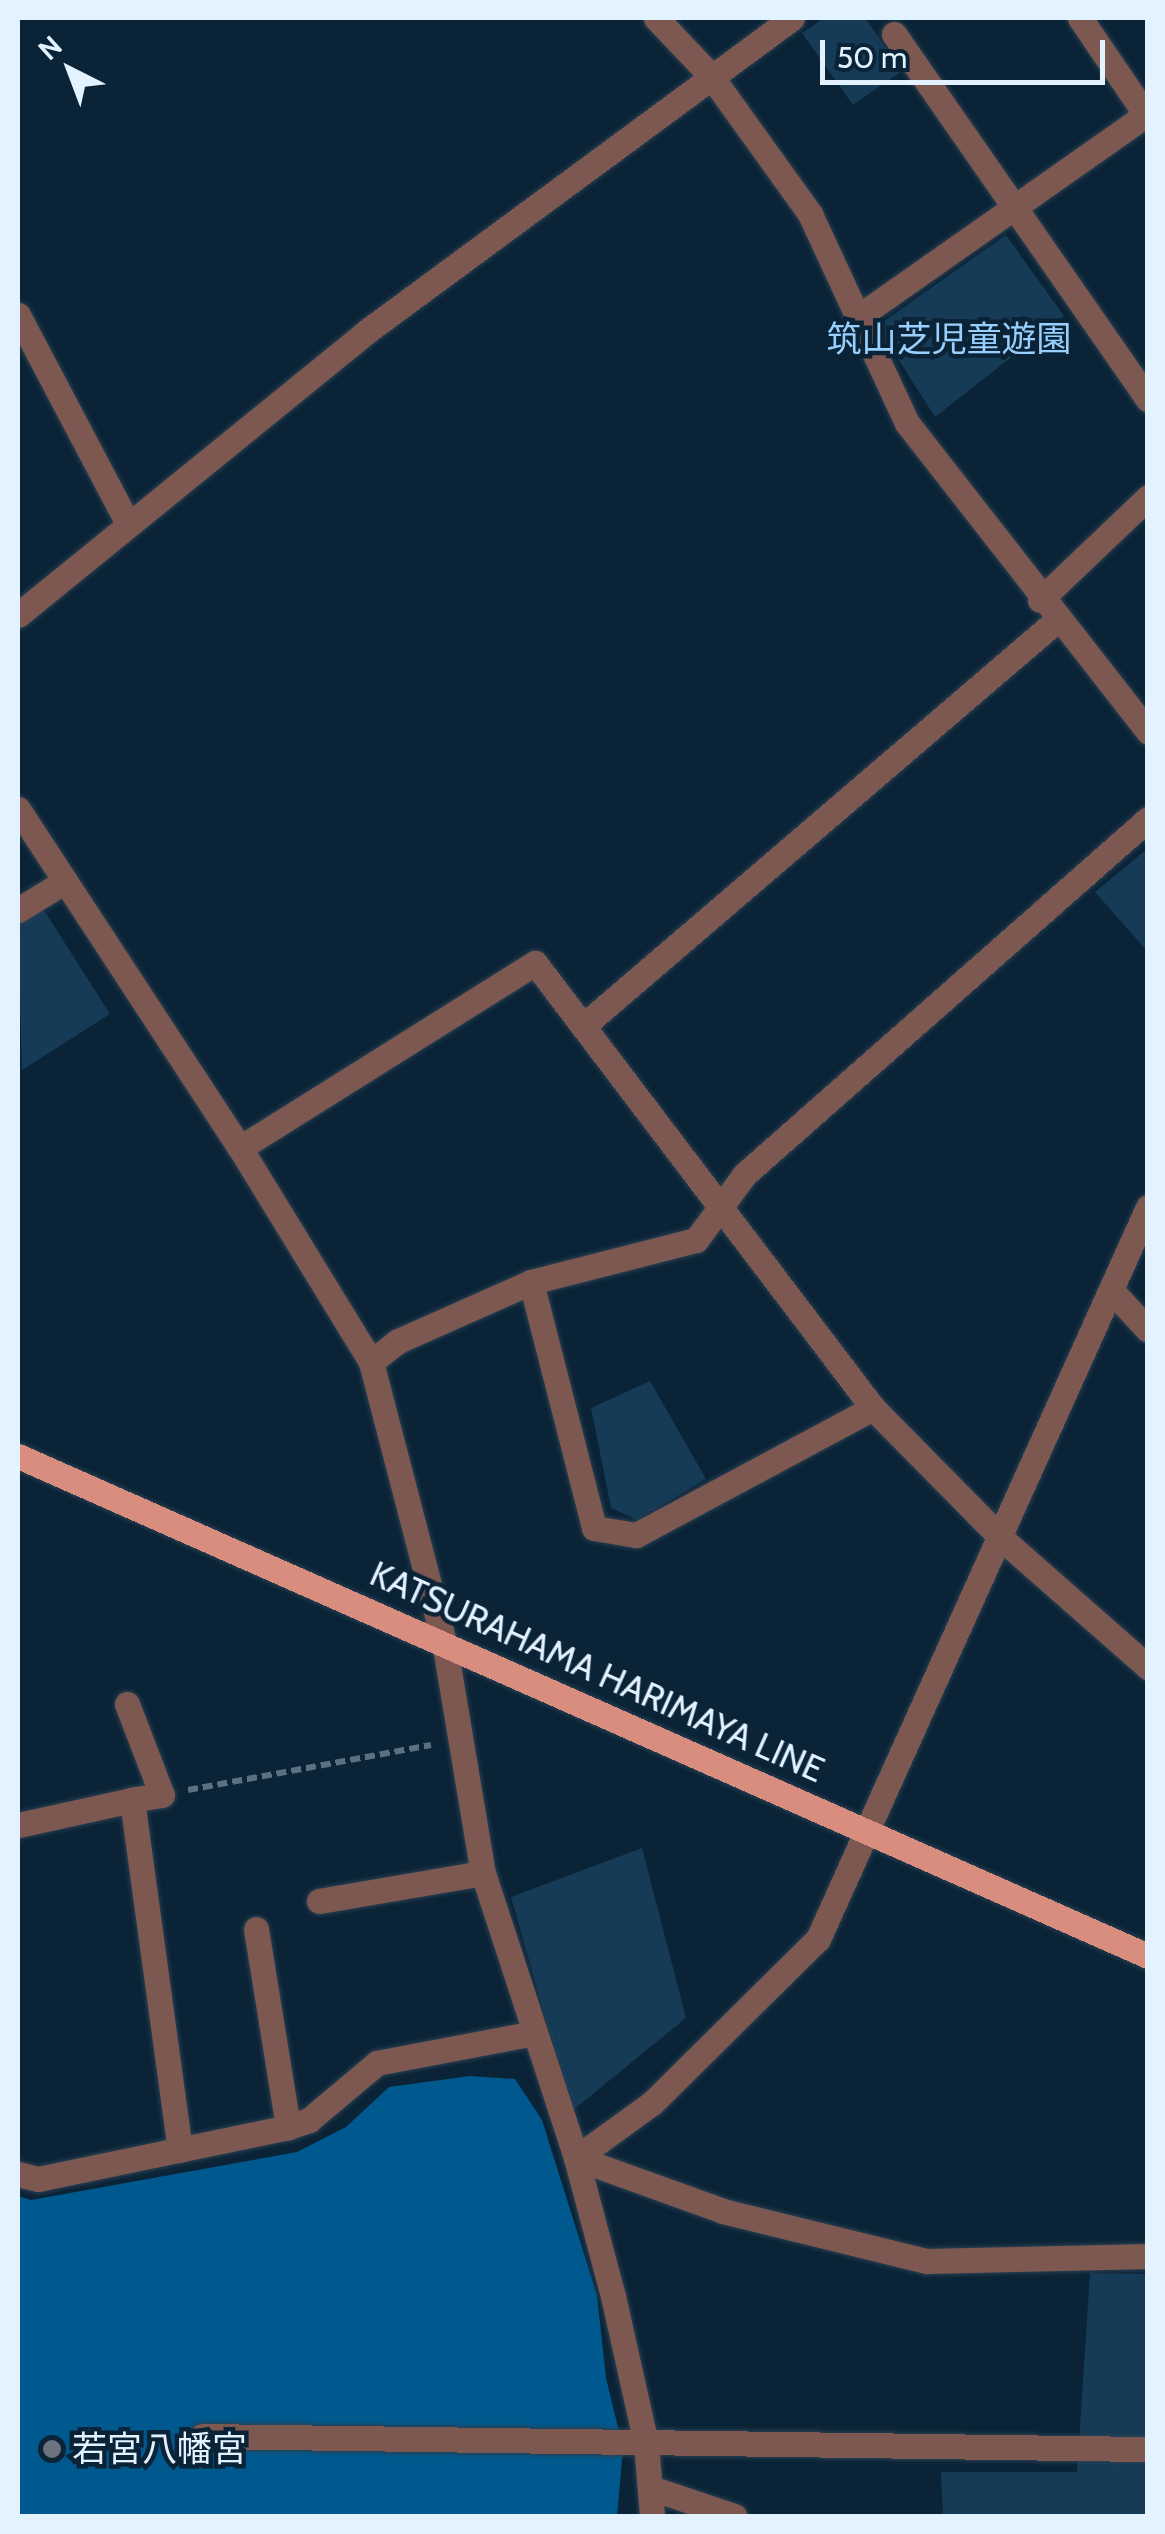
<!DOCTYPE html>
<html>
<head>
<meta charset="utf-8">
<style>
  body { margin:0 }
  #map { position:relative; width:1165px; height:2534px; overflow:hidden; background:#0b2336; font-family:Cabin,"Noto Sans JP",sans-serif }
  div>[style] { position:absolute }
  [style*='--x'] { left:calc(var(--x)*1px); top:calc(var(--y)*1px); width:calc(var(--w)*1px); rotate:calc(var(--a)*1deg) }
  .green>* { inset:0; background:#153b57 }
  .forest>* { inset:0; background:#00598e }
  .path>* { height:6px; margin-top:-3px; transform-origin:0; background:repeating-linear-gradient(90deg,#5b7080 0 10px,transparent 0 15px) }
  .roads { filter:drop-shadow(0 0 2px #294052) drop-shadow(0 0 2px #294052) }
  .minor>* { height:25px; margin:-12.5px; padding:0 12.5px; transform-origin:12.5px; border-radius:12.5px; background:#7d5851 }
  .major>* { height:25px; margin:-12.5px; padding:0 12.5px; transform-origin:12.5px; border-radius:12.5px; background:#d98d7f }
  .dots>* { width:28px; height:28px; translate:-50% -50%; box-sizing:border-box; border:5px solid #0b2336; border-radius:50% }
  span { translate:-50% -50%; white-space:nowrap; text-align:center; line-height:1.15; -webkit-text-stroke:9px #0b2336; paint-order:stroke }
  .park-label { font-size:35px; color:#99cffd }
  .street-label { font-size:35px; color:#e3f2ff }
  .poi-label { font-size:35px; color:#e3f2ff }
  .left { translate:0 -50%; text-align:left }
  .frame { position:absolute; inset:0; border:20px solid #e3f2ff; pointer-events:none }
  .north { position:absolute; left:20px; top:20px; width:100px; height:100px; -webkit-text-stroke:8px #0b2336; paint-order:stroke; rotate:318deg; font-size:28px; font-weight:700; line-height:40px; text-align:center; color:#e3f2ff }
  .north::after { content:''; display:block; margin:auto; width:35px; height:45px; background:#e3f2ff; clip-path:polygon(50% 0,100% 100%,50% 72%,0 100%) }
  .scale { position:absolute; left:820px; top:40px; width:285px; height:45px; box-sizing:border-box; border:5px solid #e3f2ff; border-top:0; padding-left:12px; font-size:30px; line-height:35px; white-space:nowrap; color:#e3f2ff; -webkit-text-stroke:8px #0b2336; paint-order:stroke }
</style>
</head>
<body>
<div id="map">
  <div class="green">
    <i style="clip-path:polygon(824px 18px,865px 18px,902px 71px,853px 105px,802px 33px)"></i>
    <i style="clip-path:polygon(1006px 235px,1064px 316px,935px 417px,877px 326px)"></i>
    <i style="clip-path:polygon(1147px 849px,1147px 951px,1095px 892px)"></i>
    <i style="clip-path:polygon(42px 907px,110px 1014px,22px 1070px,18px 922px)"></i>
    <i style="clip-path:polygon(650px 1381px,706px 1479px,637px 1520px,611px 1508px,591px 1408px)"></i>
    <i style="clip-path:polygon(642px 1848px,686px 2018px,572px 2111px,511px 1897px)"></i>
    <i style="clip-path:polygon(1090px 2273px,1147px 2274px,1147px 2516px,943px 2516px,941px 2472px,1077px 2472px)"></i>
  </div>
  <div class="forest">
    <i style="clip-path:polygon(470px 2076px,515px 2079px,542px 2120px,597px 2295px,606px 2378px,623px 2448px,617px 2516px,18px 2516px,18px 2196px,31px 2200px,297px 2152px,346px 2127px,389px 2087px)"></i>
  </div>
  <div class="path">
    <i style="--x:188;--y:1790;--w:247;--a:-10.5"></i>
  </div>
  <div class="roads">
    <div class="minor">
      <i style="--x:656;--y:18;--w:80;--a:46.5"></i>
      <i style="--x:711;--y:76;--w:170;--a:54.3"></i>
      <i style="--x:810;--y:214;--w:230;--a:65.1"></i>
      <i style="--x:907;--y:423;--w:392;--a:52"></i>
      <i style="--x:1080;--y:18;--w:121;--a:55.8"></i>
      <i style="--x:894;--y:34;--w:445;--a:55.2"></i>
      <i style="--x:18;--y:315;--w:234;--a:62.2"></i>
      <i style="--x:858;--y:317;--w:351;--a:-35.1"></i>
      <i style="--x:1040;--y:600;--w:149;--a:-43.6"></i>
      <i style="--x:18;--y:615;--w:449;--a:-39.1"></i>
      <i style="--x:366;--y:332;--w:529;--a:-36.39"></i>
      <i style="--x:18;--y:809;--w:405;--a:56.8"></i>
      <i style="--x:240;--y:1148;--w:251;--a:58.5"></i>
      <i style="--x:371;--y:1362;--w:294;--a:75.4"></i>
      <i style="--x:445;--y:1647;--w:229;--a:80.5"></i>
      <i style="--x:483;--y:1873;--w:300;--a:71.9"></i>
      <i style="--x:576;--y:2158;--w:143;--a:75"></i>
      <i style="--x:613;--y:2296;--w:152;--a:77.4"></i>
      <i style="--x:646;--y:2444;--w:72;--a:85.2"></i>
      <i style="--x:18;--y:910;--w:52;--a:-31.5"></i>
      <i style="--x:583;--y:1026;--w:624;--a:-40.58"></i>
      <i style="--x:240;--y:1148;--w:348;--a:-32.1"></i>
      <i style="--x:535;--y:963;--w:559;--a:52.78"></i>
      <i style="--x:873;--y:1408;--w:182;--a:45.4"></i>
      <i style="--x:1001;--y:1538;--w:196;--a:41.3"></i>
      <i style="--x:531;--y:1282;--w:254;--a:75.6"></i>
      <i style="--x:594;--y:1528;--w:43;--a:9.5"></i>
      <i style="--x:636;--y:1535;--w:269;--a:-28.2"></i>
      <i style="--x:1111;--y:1290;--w:54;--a:47.2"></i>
      <i style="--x:371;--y:1362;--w:34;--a:-38"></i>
      <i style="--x:398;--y:1341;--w:145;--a:-23.9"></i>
      <i style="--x:531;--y:1282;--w:170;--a:-14.3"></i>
      <i style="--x:696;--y:1240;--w:82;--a:-53.4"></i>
      <i style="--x:745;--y:1174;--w:537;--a:-41.38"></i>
      <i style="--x:127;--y:1704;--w:97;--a:69"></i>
      <i style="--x:162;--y:1795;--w:30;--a:171"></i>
      <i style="--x:18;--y:1825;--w:117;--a:-12.4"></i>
      <i style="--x:132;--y:1800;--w:353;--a:82.2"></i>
      <i style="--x:319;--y:1901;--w:166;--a:-9.7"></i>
      <i style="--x:256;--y:1929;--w:201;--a:80.8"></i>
      <i style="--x:576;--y:2158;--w:94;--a:-35.9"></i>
      <i style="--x:652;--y:2103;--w:233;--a:-44.7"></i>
      <i style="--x:818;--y:1939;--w:803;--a:-65.73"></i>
      <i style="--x:576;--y:2158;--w:156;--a:19.8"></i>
      <i style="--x:723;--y:2211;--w:210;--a:13.8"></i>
      <i style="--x:927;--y:2261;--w:221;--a:-1.3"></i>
      <i style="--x:18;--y:2174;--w:21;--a:14"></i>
      <i style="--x:38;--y:2179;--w:255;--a:-11.7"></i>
      <i style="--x:288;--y:2127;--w:22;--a:-18"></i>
      <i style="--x:309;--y:2120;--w:89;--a:-40"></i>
      <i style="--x:377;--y:2063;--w:161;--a:-10.8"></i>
      <i style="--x:202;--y:2436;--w:946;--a:0.79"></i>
      <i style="--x:651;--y:2488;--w:88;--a:18.6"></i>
    </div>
    <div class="major">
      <i style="--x:18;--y:1456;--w:1236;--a:23.87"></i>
    </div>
  </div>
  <div class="dots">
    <i style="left:52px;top:2449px;background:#6b7280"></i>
  </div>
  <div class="park-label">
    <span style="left:949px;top:339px">筑山芝児童遊園</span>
  </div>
  <div class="street-label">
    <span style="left:597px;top:1672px;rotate:24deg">KATSURAHAMA HARIMAYA LINE</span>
  </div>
  <div class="poi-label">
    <span class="left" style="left:72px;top:2449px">若宮八幡宮</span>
  </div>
  <div class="frame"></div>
  <div class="north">N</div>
  <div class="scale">50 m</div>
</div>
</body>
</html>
